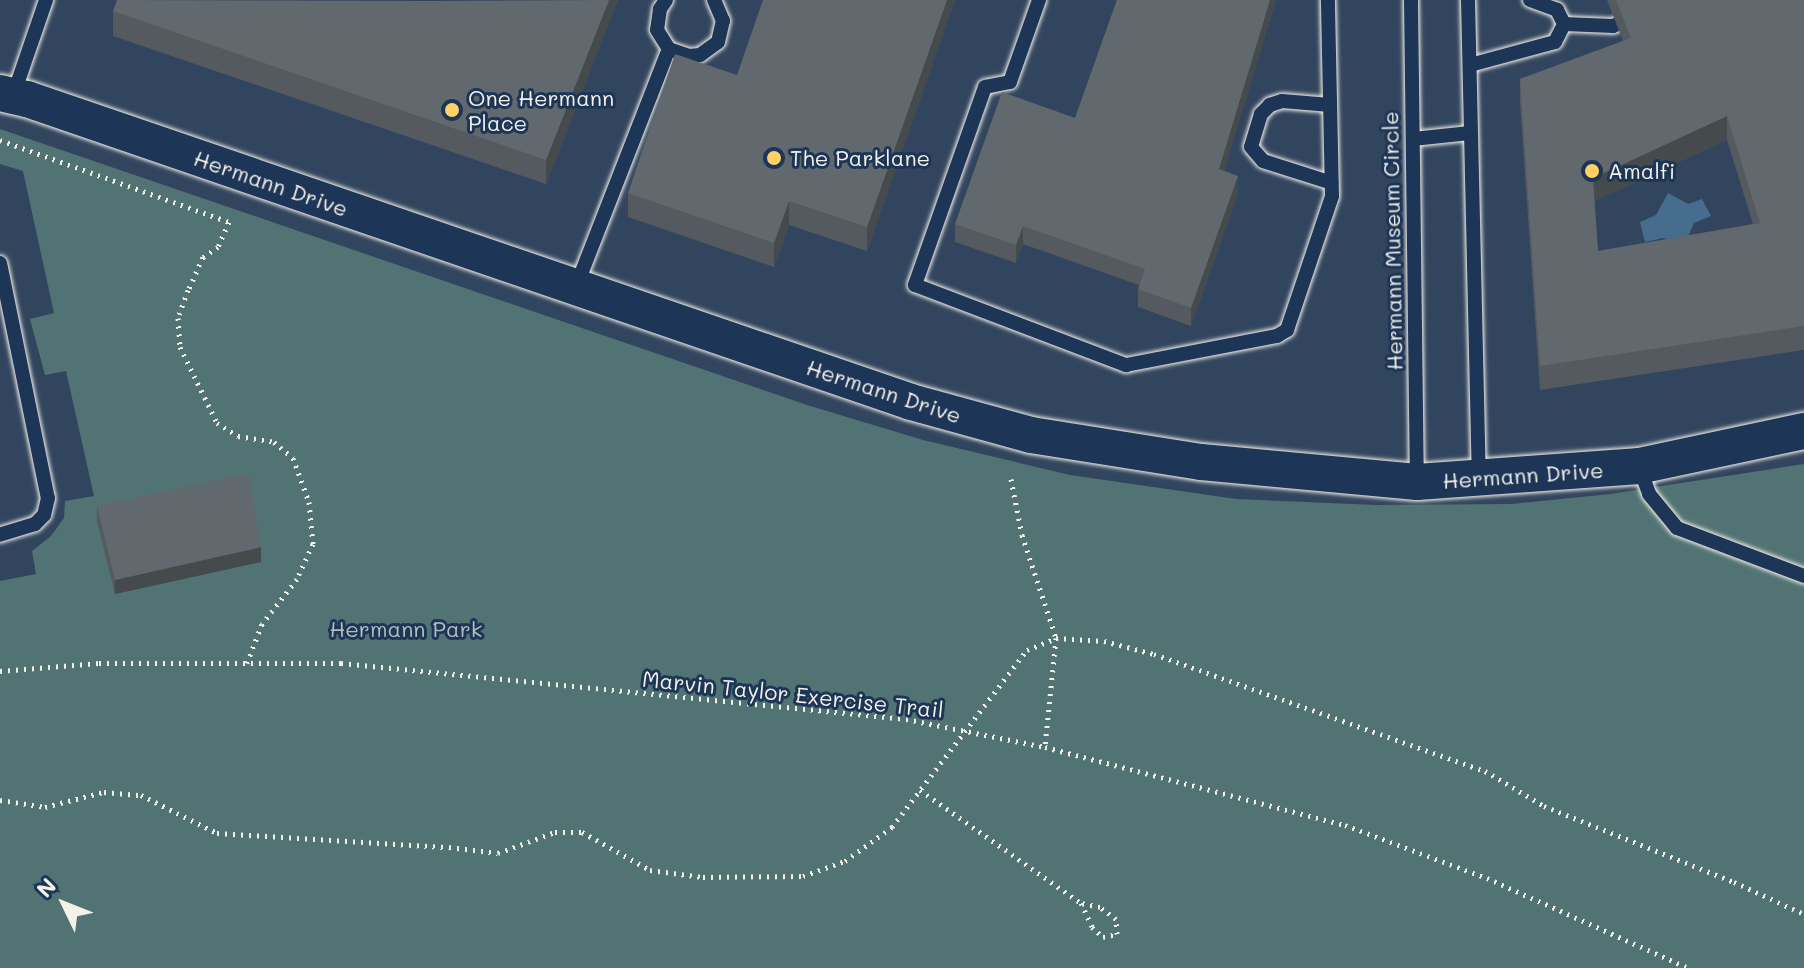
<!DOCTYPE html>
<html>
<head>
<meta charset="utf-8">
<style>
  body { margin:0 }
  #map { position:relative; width:1804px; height:968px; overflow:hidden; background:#32455e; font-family:Mali,sans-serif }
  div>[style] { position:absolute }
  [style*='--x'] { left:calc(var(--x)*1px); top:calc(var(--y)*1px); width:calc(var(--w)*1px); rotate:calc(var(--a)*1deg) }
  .green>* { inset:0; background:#527373 }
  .water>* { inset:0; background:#466d8e }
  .path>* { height:5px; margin-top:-2.5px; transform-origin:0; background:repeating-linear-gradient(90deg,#f4f1e8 0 2px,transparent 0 8px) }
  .roads { filter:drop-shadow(0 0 2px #f4f1e8) drop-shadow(0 0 2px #f4f1e8) }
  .service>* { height:14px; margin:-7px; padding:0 7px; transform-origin:7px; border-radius:7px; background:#1d3557 }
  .tertiary>* { height:36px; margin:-18px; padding:0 18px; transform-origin:18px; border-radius:18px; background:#1d3557 }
  .wall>* { inset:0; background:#545a5f }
  .shaded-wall>* { inset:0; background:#454a4d }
  .building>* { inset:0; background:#62696e }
  .dots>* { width:22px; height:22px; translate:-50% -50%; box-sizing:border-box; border:4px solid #1d3557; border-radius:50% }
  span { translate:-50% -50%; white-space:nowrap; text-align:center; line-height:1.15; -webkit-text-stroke:6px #1d3557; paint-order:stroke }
  .poi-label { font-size:22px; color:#f4f1e8 }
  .left { translate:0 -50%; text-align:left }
  .street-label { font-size:22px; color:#f4f1e8 }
  .park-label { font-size:22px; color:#b3bfb9 }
  .north { position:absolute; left:24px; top:864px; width:80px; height:80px; -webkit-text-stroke:6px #1d3557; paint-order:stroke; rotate:313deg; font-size:22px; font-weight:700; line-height:32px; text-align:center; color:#f4f1e8 }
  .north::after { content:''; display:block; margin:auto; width:28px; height:36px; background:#f4f1e8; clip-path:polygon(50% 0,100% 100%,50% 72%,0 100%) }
</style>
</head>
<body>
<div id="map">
  <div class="green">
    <i style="clip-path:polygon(0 129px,807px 405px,923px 440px,1070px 475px,1236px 499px,1376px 505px,1512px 504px,1610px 494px,1804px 464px,1804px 968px,0 968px,0 581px,36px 574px,32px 551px,51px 536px,64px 518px,65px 501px,94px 496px,66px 371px,45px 375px,30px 319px,54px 313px,23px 171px,0 164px)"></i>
  </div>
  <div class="water">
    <i style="clip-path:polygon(1668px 193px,1688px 204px,1702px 199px,1711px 216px,1694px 223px,1685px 243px,1663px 238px,1645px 242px,1640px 222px,1656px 215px)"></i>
  </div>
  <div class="path">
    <i style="--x:0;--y:140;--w:243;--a:19.7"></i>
    <i style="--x:229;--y:222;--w:27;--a:114"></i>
    <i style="--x:218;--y:247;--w:18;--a:146"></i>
    <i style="--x:203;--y:257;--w:36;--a:114"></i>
    <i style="--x:188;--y:290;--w:30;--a:110"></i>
    <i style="--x:178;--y:318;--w:29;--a:86"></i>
    <i style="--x:180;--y:347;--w:85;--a:64"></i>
    <i style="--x:217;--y:423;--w:25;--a:32"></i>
    <i style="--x:238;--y:436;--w:36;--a:9"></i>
    <i style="--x:274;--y:442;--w:25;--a:40"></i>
    <i style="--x:293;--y:458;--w:47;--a:70"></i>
    <i style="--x:309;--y:502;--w:42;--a:84.6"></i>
    <i style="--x:313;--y:544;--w:38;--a:115"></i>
    <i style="--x:297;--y:579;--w:57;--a:127.9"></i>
    <i style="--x:262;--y:624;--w:42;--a:111"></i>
    <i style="--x:1011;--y:479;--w:57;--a:78.9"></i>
    <i style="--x:1022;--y:535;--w:108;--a:71.7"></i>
    <i style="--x:1056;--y:638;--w:110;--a:95.8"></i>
    <i style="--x:0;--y:671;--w:99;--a:-4.6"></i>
    <i style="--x:99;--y:663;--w:242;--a:0"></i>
    <i style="--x:341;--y:663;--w:568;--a:5.66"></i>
    <i style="--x:906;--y:719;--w:142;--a:11.4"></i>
    <i style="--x:1045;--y:747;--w:310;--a:14.6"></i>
    <i style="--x:1345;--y:825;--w:152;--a:20.5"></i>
    <i style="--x:1487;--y:878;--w:220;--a:24.1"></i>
    <i style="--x:920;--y:790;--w:197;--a:35.1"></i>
    <i style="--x:1081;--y:903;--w:26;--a:65"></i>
    <i style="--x:1092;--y:927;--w:15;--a:42"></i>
    <i style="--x:1103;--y:937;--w:14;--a:-12"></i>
    <i style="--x:1117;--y:934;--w:15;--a:-94"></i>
    <i style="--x:1116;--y:919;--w:20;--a:-143"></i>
    <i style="--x:1100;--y:907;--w:19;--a:-168"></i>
    <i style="--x:0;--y:800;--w:46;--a:8.8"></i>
    <i style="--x:45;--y:807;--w:61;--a:-14.3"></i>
    <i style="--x:104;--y:792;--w:37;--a:5"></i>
    <i style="--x:141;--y:795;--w:85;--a:26.6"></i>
    <i style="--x:217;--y:833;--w:232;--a:3.5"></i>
    <i style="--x:449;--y:847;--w:49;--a:7"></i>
    <i style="--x:498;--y:853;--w:61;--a:-20.2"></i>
    <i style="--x:555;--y:832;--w:27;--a:0"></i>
    <i style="--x:582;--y:832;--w:78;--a:29.2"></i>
    <i style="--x:650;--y:870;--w:53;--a:7.5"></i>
    <i style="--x:703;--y:877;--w:100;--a:-0.6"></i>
    <i style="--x:803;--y:876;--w:45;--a:-19.7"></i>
    <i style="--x:845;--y:861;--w:58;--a:-35.9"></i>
    <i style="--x:892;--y:827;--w:223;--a:-52.7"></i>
    <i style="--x:1027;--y:650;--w:31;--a:-22"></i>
    <i style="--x:1056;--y:638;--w:48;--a:3.6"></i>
    <i style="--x:1104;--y:641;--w:52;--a:14.6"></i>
    <i style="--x:1154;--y:654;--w:351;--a:19.5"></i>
    <i style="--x:1485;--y:771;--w:69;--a:30.7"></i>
    <i style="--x:1544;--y:806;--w:205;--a:21.8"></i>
    <i style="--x:1734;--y:882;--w:77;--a:24.6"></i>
  </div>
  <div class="roads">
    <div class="service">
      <i style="--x:666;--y:0;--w:11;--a:124"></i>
      <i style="--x:660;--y:9;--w:21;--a:98"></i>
      <i style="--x:657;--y:30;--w:22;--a:58"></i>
      <i style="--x:669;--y:49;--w:21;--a:19"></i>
      <i style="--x:689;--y:56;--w:11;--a:-5"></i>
      <i style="--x:700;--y:55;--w:22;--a:-36"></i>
      <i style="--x:718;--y:42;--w:22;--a:-77"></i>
      <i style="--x:723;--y:21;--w:23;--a:-113"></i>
      <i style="--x:1039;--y:0;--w:87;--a:109.5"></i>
      <i style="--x:1010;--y:82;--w:25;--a:169"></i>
      <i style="--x:985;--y:87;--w:210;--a:109.5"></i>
      <i style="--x:915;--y:285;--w:226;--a:20.8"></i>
      <i style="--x:1126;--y:365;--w:154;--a:-10.9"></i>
      <i style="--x:1277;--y:336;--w:12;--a:-31"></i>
      <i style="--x:1287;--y:330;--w:141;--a:-71.4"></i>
      <i style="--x:1332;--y:196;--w:196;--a:-91.2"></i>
      <i style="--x:1411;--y:0;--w:480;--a:89.3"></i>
      <i style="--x:1468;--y:0;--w:478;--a:88.7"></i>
      <i style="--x:1530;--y:0;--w:29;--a:20"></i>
      <i style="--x:1557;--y:10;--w:16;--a:63"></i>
      <i style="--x:1564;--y:24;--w:49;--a:2.3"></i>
      <i style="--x:1613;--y:26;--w:23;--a:-23"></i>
      <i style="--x:1470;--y:65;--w:88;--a:-15.1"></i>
      <i style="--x:1555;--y:42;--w:20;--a:-63"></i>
      <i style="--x:13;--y:96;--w:102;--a:-71"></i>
      <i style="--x:1330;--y:105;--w:48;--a:-175.2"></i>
      <i style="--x:1282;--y:101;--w:13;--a:162"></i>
      <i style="--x:1270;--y:105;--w:13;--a:135"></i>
      <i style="--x:1261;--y:114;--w:34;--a:107"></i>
      <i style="--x:1251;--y:147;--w:18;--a:49"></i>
      <i style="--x:1263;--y:161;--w:72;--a:17.7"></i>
      <i style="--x:1413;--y:139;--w:57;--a:-6"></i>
      <i style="--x:0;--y:263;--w:240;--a:78.5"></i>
      <i style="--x:48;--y:498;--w:17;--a:103"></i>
      <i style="--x:44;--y:515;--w:13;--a:135"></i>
      <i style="--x:35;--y:524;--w:37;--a:163"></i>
      <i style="--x:576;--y:287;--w:256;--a:-68.7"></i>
      <i style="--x:1639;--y:466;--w:30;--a:70"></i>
      <i style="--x:1649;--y:494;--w:44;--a:50.5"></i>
      <i style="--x:1677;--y:528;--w:136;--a:20.7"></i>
    </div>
    <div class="tertiary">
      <i style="--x:0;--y:93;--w:28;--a:13"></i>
      <i style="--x:27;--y:99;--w:934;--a:18.92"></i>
      <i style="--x:911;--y:402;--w:124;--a:15.4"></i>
      <i style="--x:1031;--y:435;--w:172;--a:9"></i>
      <i style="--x:1201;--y:462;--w:217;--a:5.3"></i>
      <i style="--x:1417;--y:482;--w:223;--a:-4.1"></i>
      <i style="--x:1639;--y:466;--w:169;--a:-12"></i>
    </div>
  </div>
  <div class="wall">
    <i style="clip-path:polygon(618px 0,546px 184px,113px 36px,113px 11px)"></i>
    <i style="clip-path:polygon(955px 0,867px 251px,789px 225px,774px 267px,628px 217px,628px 193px,737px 75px)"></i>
    <i style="clip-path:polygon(1117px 0,1276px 0,1224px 171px,1238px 194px,1191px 326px,1138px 307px,1138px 289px,1139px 285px,1023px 244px,1016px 263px,955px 242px,955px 224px,1075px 118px)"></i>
    <i style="clip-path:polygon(evenodd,1607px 0,1804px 0,1804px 350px,1540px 390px,1520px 103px,1520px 79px,1623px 41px,1607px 0,1727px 140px,1753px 224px,1598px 251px,1594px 201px,1727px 140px)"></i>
    <i style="clip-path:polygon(97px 506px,261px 562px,115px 594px,97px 521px)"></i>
  </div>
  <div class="shaded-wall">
    <i style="clip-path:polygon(609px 0,618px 0,546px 184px,546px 160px)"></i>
    <i style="clip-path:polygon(947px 0,955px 0,867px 251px,867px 227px)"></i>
    <i style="clip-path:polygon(1270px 0,1276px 0,1219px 187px,1219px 169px)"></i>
    <i style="clip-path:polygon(1727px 116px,1727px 140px,1593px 202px,1593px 178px)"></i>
    <i style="clip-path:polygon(1238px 176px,1238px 194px,1191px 326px,1191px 308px)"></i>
    <i style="clip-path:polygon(789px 201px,789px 225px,774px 267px,774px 243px)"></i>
    <i style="clip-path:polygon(1023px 226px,1023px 244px,1016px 263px,1016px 245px)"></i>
    <i style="clip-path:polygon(261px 547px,261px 562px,115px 594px,115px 580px)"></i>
  </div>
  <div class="building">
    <i style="clip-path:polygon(117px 0,429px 1px,609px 0,546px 160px,113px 11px)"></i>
    <i style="clip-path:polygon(763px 0,947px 0,867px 227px,789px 201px,774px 243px,628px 193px,675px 54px,737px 75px)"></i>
    <i style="clip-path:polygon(1117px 0,1270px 0,1219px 169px,1238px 176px,1191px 308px,1138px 289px,1145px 269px,1023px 226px,1016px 245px,955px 224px,1002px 92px,1075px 118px)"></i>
    <i style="clip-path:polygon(evenodd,1616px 0,1804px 0,1804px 326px,1540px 366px,1520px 79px,1631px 38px,1616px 0,1727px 116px,1760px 223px,1598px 251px,1593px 178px,1727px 116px)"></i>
    <i style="clip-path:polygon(249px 473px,261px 547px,115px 580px,97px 506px)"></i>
  </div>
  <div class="dots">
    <i style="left:452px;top:110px;background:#ffd166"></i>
    <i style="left:774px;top:158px;background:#ffd166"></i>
    <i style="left:1592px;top:171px;background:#ffd166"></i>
  </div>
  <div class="poi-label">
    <span class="left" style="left:468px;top:110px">One Hermann<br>Place</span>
    <span class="left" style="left:790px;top:158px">The Parklane</span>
    <span class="left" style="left:1608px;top:171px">Amalfi</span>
  </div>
  <div class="street-label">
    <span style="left:271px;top:183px;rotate:19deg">Hermann Drive</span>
    <span style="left:1392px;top:241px;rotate:-91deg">Hermann Museum Circle</span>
    <span style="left:884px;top:391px;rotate:18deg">Hermann Drive</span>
    <span style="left:1523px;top:475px;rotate:-4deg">Hermann Drive</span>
    <span style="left:793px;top:694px;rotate:6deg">Marvin Taylor Exercise Trail</span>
  </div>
  <div class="park-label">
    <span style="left:406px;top:629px">Hermann Park</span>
  </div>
  <div class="north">N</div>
</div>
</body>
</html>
